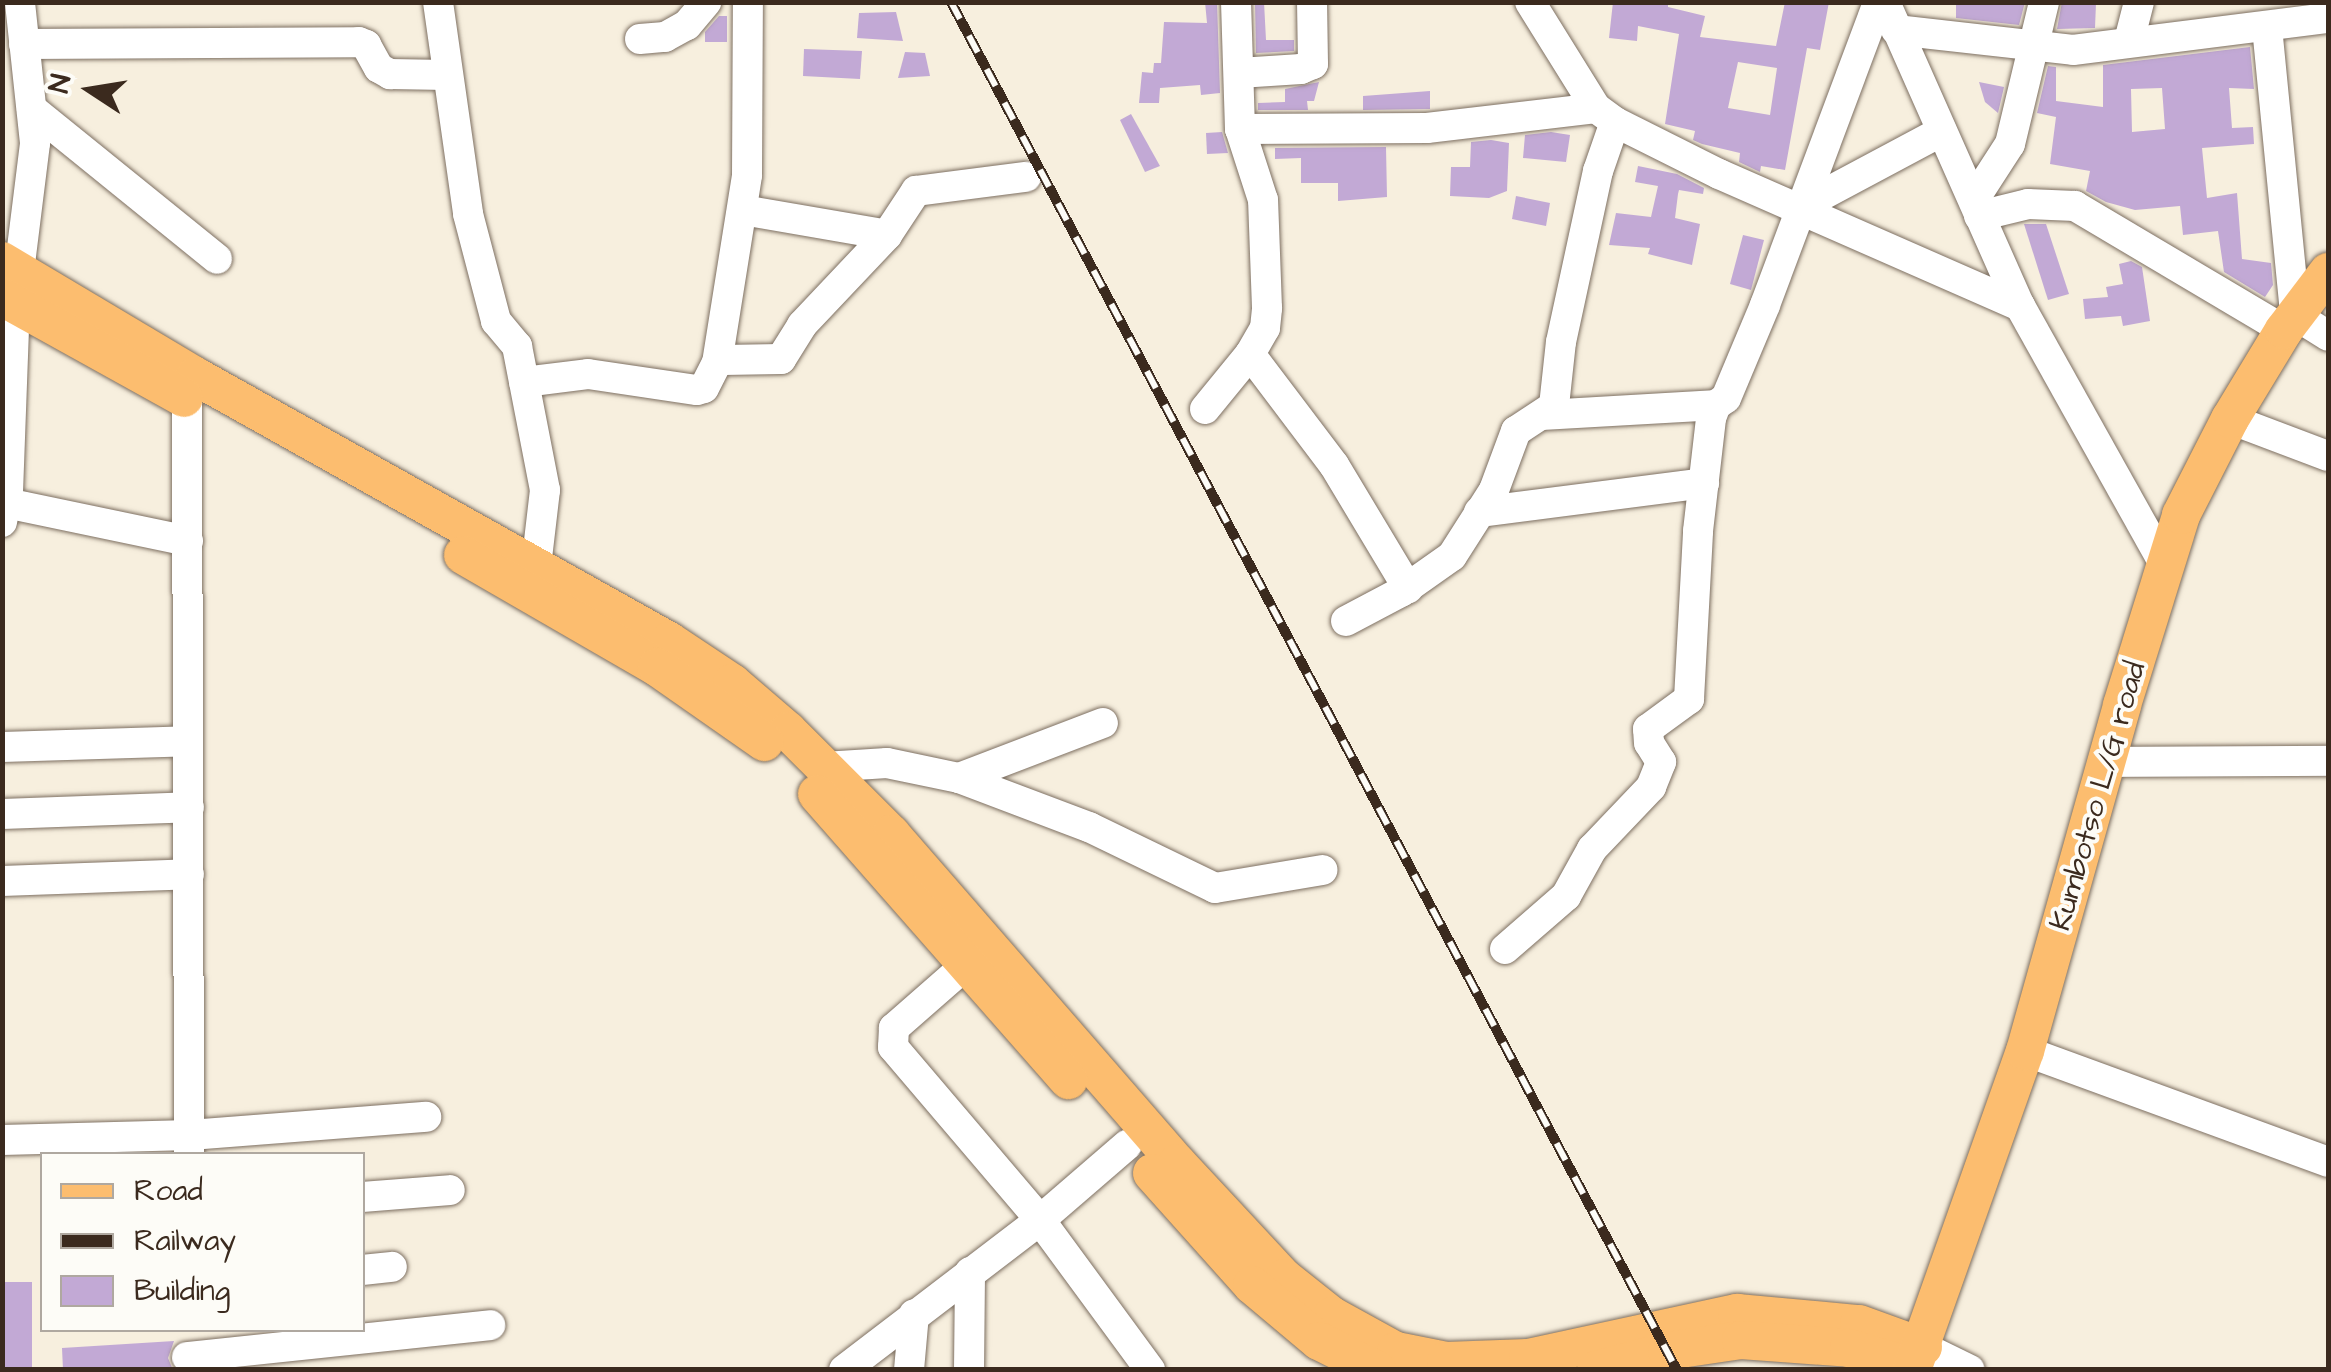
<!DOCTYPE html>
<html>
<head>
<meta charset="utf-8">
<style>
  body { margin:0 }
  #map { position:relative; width:2331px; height:1372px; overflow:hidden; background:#f7efde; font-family:"Architects Daughter",sans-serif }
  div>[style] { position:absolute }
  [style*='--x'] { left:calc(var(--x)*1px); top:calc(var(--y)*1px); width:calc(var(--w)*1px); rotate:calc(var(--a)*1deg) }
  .building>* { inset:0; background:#c2a9d5 }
  .roads { filter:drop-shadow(0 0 2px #7d6f61) drop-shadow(0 0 2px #7d6f61) }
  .minor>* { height:30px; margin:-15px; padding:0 15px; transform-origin:15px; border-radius:15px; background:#fff }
  .major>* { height:38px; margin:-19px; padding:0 19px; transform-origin:19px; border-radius:19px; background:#fcbd6f }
  .rail>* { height:10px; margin-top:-5px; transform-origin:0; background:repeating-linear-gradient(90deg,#fdfcf7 0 19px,#3b2a1e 0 38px); box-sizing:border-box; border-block:2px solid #3b2a1e }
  span { translate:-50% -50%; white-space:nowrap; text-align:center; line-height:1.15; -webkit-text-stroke:8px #fdfcf7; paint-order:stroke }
  .street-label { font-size:30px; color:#3b2a1e }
  .frame { position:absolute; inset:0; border:5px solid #3b2a1e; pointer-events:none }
  .legend { position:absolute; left:40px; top:1152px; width:325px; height:180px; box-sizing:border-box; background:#fdfcf7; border:2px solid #afa8a0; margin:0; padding:12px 18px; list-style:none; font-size:30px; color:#3b2a1e }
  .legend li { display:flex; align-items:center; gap:20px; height:50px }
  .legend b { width:50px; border:2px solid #afa8a0 }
  .north { position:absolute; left:40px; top:40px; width:100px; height:100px; -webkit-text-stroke:8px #fdfcf7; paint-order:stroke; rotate:282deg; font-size:28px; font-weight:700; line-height:40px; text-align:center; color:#3b2a1e }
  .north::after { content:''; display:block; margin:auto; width:35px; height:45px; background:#3b2a1e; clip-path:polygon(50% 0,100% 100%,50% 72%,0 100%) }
</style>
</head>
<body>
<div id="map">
  <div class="building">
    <i style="clip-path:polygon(1205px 2px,1217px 2px,1220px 93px,1201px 95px,1200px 85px,1160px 88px,1159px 103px,1139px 103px,1142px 72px,1153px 73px,1154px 63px,1161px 63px,1164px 22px,1207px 23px)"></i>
    <i style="clip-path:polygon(1255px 2px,1264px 2px,1266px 40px,1294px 40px,1294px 51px,1256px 53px)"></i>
    <i style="clip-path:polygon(evenodd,1613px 2px,1668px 2px,1668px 7px,1705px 16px,1700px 37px,1776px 46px,1785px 2px,1829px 2px,1820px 50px,1807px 48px,1785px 170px,1761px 166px,1760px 172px,1739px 162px,1740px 153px,1702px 144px,1693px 140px,1695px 131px,1665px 124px,1679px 34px,1638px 26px,1637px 41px,1609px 38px,1613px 2px,1738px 62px,1777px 68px,1770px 115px,1728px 108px,1738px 62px)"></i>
    <i style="clip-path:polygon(1956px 2px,2025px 2px,2019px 25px,1956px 18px)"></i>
    <i style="clip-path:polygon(2062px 2px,2096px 3px,2095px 28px,2057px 29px)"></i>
    <i style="clip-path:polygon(896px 12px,903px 41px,857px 38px,859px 13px)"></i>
    <i style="clip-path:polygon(719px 16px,727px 16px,727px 42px,705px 42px,705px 32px)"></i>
    <i style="clip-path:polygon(evenodd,2250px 47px,2254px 89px,2229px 88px,2232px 128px,2253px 127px,2254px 144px,2202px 148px,2207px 198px,2237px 193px,2242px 259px,2271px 263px,2273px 285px,2265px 297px,2224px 272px,2218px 231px,2183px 235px,2180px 206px,2135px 210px,2106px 202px,2086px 191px,2090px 171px,2050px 164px,2056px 117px,2037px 113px,2048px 66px,2056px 67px,2056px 101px,2103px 107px,2103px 65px,2250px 47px,2162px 88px,2165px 129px,2132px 132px,2131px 89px,2162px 88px)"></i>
    <i style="clip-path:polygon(804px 49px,862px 51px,860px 79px,803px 76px)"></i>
    <i style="clip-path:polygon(905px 52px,925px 53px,930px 76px,898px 78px)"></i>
    <i style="clip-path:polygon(1319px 82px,1314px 101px,1307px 101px,1308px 110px,1258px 110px,1258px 103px,1285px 102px,1285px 89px)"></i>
    <i style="clip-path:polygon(1979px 82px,2004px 87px,1998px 113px,1985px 102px)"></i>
    <i style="clip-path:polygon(1430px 91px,1430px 109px,1363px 110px,1363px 96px)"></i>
    <i style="clip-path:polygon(1131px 114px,1160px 166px,1145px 172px,1120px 120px)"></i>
    <i style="clip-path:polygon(1222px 132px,1228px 153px,1207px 154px,1206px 133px)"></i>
    <i style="clip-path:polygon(1551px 132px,1570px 135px,1566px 162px,1523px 158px,1525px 135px)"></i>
    <i style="clip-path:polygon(1491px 140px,1509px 143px,1507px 191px,1489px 198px,1450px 196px,1451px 167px,1470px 167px,1471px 142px)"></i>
    <i style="clip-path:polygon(1386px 147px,1387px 197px,1338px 201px,1338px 183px,1301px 183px,1301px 158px,1275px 159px,1275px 148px)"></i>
    <i style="clip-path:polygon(1638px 166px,1677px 174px,1704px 188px,1703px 194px,1679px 190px,1678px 194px,1675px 218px,1700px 224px,1692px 265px,1648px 254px,1650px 248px,1609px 245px,1616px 213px,1651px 217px,1658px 186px,1635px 182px)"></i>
    <i style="clip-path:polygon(1516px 196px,1550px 203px,1546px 226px,1512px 219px)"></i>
    <i style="clip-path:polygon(2024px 224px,2046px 224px,2069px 294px,2048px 300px)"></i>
    <i style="clip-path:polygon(1743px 235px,1764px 240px,1751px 290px,1730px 284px)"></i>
    <i style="clip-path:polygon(2131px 261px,2142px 267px,2150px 321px,2123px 326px,2121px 316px,2085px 319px,2083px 299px,2108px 297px,2106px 287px,2123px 284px,2119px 264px)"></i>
    <i style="clip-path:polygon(2px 1282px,32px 1282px,32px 1370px,2px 1370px)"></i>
    <i style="clip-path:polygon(174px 1341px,168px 1358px,173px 1370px,63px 1370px,62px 1348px)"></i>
  </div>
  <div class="roads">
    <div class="minor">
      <i style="--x:438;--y:2;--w:214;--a:81.9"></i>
      <i style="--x:468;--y:214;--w:111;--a:75.3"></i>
      <i style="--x:496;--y:321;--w:33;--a:50"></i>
      <i style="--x:517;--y:346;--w:147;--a:79"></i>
      <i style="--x:545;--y:490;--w:78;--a:96.7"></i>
      <i style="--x:1530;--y:2;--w:125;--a:58.1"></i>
      <i style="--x:1596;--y:108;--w:24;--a:36"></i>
      <i style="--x:1615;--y:122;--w:116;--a:26.6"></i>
      <i style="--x:1719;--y:174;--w:329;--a:23.7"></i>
      <i style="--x:1885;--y:2;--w:333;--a:66.1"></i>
      <i style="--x:2020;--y:306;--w:295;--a:60.8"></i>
      <i style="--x:2267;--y:27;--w:289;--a:84.4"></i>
      <i style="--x:2295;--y:315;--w:39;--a:32"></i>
      <i style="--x:1896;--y:30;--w:178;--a:6.4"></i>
      <i style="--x:2073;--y:50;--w:257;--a:-7.2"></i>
      <i style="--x:640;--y:39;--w:25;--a:-5"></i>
      <i style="--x:665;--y:37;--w:25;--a:-29"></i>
      <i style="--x:687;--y:25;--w:30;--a:-50"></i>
      <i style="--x:2129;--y:41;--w:40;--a:-75.6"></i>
      <i style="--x:24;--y:44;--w:335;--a:-0.3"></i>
      <i style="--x:359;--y:42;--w:8;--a:23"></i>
      <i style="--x:366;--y:45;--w:26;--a:61"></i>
      <i style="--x:379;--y:68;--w:13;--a:29"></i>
      <i style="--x:390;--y:74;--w:57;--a:1"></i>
      <i style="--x:1239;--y:73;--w:62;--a:-3.7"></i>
      <i style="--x:1301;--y:69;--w:13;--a:-23"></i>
      <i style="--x:1313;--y:64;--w:62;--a:-90.9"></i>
      <i style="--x:32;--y:109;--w:238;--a:39"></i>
      <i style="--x:1240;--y:129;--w:187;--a:-0.3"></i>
      <i style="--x:1427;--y:128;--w:170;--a:-6.7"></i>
      <i style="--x:1975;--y:198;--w:64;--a:-57.1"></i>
      <i style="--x:2010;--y:144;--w:146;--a:-76.5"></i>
      <i style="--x:1798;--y:208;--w:163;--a:-28.1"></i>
      <i style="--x:743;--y:210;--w:146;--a:9.8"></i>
      <i style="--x:1979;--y:216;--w:50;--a:-13.8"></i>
      <i style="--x:2028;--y:204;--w:47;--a:2.4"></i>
      <i style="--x:2075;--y:206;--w:243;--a:30.7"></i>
      <i style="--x:1250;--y:354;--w:139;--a:52.9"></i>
      <i style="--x:1334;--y:465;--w:144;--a:59"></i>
      <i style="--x:717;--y:363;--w:190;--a:-80.9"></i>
      <i style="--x:747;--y:175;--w:173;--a:-89.7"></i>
      <i style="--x:524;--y:382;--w:64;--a:-7.1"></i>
      <i style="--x:588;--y:374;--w:110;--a:8.4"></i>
      <i style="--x:697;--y:390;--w:7;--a:-16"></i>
      <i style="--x:704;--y:388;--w:28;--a:-63"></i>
      <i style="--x:717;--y:363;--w:7;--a:-27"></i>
      <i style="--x:723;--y:360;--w:58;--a:-1"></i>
      <i style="--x:781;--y:359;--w:40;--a:-58"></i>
      <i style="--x:802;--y:325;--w:124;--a:-46.6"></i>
      <i style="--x:887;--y:235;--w:53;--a:-56.6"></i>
      <i style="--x:916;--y:191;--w:111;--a:-7.3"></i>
      <i style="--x:187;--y:400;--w:754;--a:89.85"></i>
      <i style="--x:1205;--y:409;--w:71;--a:-50.7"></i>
      <i style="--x:1250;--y:354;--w:30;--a:-60"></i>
      <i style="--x:1265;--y:328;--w:20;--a:-84"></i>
      <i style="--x:1267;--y:308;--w:108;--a:-92.1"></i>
      <i style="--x:1263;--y:200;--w:75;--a:-107.9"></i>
      <i style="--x:1240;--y:129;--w:127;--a:-91.8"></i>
      <i style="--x:1543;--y:415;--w:173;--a:-3.3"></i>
      <i style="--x:2230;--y:419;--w:105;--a:20.7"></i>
      <i style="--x:6;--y:503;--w:186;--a:11.8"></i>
      <i style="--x:1479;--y:512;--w:227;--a:-7.3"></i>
      <i style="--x:2;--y:522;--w:31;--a:-79"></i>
      <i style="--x:8;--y:492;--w:188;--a:-87.9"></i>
      <i style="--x:15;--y:304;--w:162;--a:-82.9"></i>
      <i style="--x:35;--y:143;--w:142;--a:-96.1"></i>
      <i style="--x:1346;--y:621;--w:62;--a:-27.8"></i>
      <i style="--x:1401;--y:592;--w:62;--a:-35.2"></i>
      <i style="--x:1452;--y:556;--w:78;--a:-57.5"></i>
      <i style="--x:1494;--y:490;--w:63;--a:-69.6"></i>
      <i style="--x:1516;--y:431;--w:45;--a:-33.3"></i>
      <i style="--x:1554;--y:406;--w:64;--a:-83.8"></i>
      <i style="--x:1561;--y:342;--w:175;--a:-77.8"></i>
      <i style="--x:1598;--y:171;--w:52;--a:-70.9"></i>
      <i style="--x:2;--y:747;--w:186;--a:-1.8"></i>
      <i style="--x:2106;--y:762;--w:222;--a:-0.3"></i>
      <i style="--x:824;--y:767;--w:63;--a:-3.6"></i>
      <i style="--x:887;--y:763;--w:74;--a:11.8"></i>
      <i style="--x:959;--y:778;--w:154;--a:-20.9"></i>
      <i style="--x:959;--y:778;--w:139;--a:20.7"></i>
      <i style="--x:1089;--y:827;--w:140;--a:25.8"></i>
      <i style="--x:1215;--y:888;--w:109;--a:-9.5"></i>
      <i style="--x:2;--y:814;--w:187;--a:-2.1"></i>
      <i style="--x:2;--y:881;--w:187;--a:-2.1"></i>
      <i style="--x:1505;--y:949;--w:81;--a:-41"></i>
      <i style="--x:1566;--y:896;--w:54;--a:-61"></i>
      <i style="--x:1592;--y:849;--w:86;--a:-46.4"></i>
      <i style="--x:1651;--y:787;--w:27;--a:-68"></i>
      <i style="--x:1661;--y:762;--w:22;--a:-122"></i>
      <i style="--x:1649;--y:743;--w:14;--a:-94"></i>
      <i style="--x:1648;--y:729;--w:51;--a:-36.2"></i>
      <i style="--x:1689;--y:699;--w:168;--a:-86.9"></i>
      <i style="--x:1698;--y:531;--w:114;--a:-83.4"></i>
      <i style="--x:1711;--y:418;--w:14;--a:-69"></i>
      <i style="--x:1716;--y:405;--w:12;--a:-35"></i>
      <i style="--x:1726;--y:398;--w:101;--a:-67.2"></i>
      <i style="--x:1765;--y:305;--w:323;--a:-69.5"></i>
      <i style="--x:966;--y:965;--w:96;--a:138.8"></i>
      <i style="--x:894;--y:1028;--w:19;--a:93"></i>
      <i style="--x:893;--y:1047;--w:227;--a:49.6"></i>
      <i style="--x:1040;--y:1220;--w:186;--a:53.7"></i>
      <i style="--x:2025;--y:1051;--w:323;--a:20.1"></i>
      <i style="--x:2;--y:1140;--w:188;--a:-1.5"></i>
      <i style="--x:190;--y:1135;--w:237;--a:-4.4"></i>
      <i style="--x:362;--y:1197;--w:88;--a:-4.5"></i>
      <i style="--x:362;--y:1270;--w:30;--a:-6"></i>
      <i style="--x:1923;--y:1347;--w:52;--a:26.1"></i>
      <i style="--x:187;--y:1357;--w:305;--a:-6"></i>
      <i style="--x:844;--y:1370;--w:247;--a:-37.4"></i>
      <i style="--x:1040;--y:1220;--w:115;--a:-40.8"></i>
      <i style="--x:909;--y:1370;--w:56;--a:-84.9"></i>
      <i style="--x:969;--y:1370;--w:98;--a:-89.4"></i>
    </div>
    <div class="major">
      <i style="--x:2;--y:261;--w:225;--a:30.8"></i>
      <i style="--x:195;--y:376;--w:543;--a:29.21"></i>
      <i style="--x:669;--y:641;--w:76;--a:33.7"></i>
      <i style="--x:732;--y:683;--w:74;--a:40.6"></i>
      <i style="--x:788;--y:731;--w:146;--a:45"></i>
      <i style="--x:891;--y:834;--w:436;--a:49"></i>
      <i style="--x:1177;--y:1163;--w:157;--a:47.1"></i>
      <i style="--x:1284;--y:1278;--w:61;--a:38.4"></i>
      <i style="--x:1332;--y:1316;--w:73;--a:28.7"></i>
      <i style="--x:1396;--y:1351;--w:51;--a:11.3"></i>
      <i style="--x:1446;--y:1361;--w:82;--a:-2.1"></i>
      <i style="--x:1528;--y:1358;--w:214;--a:-12.2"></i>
      <i style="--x:1737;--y:1313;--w:122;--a:5.2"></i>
      <i style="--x:1859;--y:1324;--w:68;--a:19.8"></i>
      <i style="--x:2;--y:297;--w:208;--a:29"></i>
      <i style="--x:463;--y:555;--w:224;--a:30"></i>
      <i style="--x:657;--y:667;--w:131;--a:35"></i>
      <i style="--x:817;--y:794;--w:381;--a:48.7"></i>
      <i style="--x:1152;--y:1173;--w:150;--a:48.2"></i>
      <i style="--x:1252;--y:1285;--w:87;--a:39.9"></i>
      <i style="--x:1319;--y:1341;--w:65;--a:26.6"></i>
      <i style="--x:1596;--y:1370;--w:73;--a:-15"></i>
      <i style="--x:1667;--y:1351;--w:75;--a:-8.5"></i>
      <i style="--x:1741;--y:1340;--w:108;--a:4.2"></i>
      <i style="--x:1849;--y:1348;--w:67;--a:16.5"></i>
      <i style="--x:1913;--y:1367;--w:335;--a:-70.5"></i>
      <i style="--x:2025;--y:1051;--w:359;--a:-74.3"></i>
      <i style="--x:2122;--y:705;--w:199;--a:-72.7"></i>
      <i style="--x:2181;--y:515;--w:108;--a:-63"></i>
      <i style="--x:2230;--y:419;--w:104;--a:-58.8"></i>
      <i style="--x:2284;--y:330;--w:73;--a:-52.8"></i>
    </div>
  </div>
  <div class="rail">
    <i style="--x:951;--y:2;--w:1549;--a:62.05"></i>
  </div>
  <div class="street-label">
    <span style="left:2098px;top:796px;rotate:-74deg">Kumbotso L/G road</span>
  </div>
  <div class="frame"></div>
  <ul class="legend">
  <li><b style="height:12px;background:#fcbd6f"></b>Road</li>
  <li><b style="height:12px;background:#3b2a1e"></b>Railway</li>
  <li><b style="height:28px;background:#c2a9d5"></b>Building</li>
  </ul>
  <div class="north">N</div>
</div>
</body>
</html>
